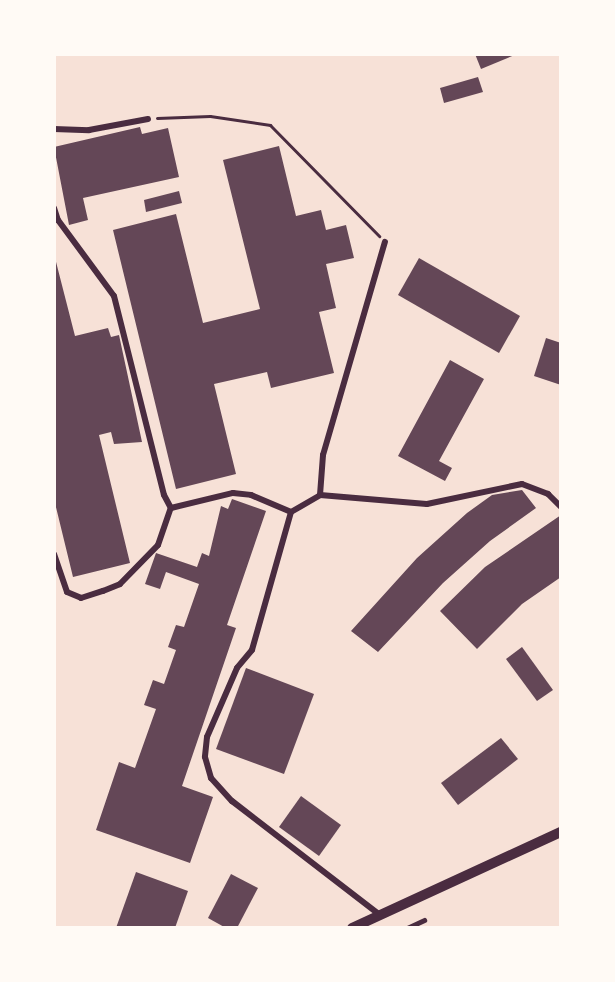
<!DOCTYPE html>
<html>
<head>
<meta charset="utf-8">
<style>
  body { margin:0 }
  #map { position:relative; width:615px; height:982px; overflow:hidden; background:#f7e1d7; font-family:Mulish,sans-serif }
  div>[style] { position:absolute }
  [style*='--x'] { left:calc(var(--x)*1px); top:calc(var(--y)*1px); width:calc(var(--w)*1px); rotate:calc(var(--a)*1deg) }
  .building>* { inset:0; background:#644757 }
  .path>* { height:3px; margin:-1.5px; padding:0 1.5px; transform-origin:1.5px; border-radius:1.5px; background:#4a2c40 }
  .pedestrian>* { height:5px; margin:-2.5px; padding:0 2.5px; transform-origin:2.5px; border-radius:2.5px; background:#4a2c40 }
  .minor>* { height:6px; margin:-3px; padding:0 3px; transform-origin:3px; border-radius:3px; background:#4a2c40 }
  .secondary>* { height:10px; margin:-5px; padding:0 5px; transform-origin:5px; border-radius:5px; background:#4a2c40 }
  span { translate:-50% -50%; white-space:nowrap; text-align:center; line-height:1.15; -webkit-text-stroke:4.5px #fffaf5; paint-order:stroke }
  .frame { position:absolute; inset:0; border:56px solid #fffaf5; pointer-events:none }
</style>
</head>
<body>
<div id="map">
  <div class="building">
    <i style="clip-path:polygon(475px 54px,517px 54px,481px 69px)"></i>
    <i style="clip-path:polygon(478px 77px,483px 92px,444px 103px,440px 88px)"></i>
    <i style="clip-path:polygon(140px 127px,142px 134px,168px 128px,179px 177px,83px 198px,88px 220px,69px 225px,54px 147px)"></i>
    <i style="clip-path:polygon(279px 146px,296px 216px,321px 210px,326px 230px,346px 225px,354px 258px,326px 264px,336px 308px,319px 312px,334px 373px,271px 388px,267px 372px,214px 384px,236px 474px,176px 489px,113px 230px,176px 214px,203px 323px,260px 309px,223px 160px)"></i>
    <i style="clip-path:polygon(179px 191px,182px 203px,146px 212px,144px 200px)"></i>
    <i style="clip-path:polygon(54px 254px,75px 336px,108px 328px,111px 337px,119px 335px,142px 442px,114px 444px,111px 432px,99px 435px,130px 563px,73px 577px,54px 499px)"></i>
    <i style="clip-path:polygon(419px 258px,520px 316px,499px 353px,398px 295px)"></i>
    <i style="clip-path:polygon(546px 338px,561px 343px,561px 385px,534px 376px)"></i>
    <i style="clip-path:polygon(450px 360px,484px 379px,439px 461px,452px 468px,445px 481px,398px 456px)"></i>
    <i style="clip-path:polygon(522px 490px,536px 508px,490px 541px,443px 583px,378px 652px,351px 631px,417px 558px,467px 513px,492px 495px)"></i>
    <i style="clip-path:polygon(232px 499px,266px 511px,227px 625px,236px 628px,182px 786px,213px 797px,190px 863px,96px 830px,119px 762px,135px 768px,156px 709px,144px 705px,153px 680px,164px 684px,176px 650px,168px 647px,176px 625px,184px 627px,199px 584px,166px 572px,160px 589px,145px 584px,156px 553px,197px 567px,202px 553px,209px 556px,221px 506px,228px 509px)"></i>
    <i style="clip-path:polygon(561px 515px,561px 577px,522px 604px,477px 649px,440px 611px,485px 567px)"></i>
    <i style="clip-path:polygon(522px 647px,553px 690px,537px 701px,506px 659px)"></i>
    <i style="clip-path:polygon(246px 668px,314px 694px,284px 774px,216px 749px)"></i>
    <i style="clip-path:polygon(501px 738px,518px 759px,458px 805px,441px 783px)"></i>
    <i style="clip-path:polygon(301px 796px,341px 825px,319px 856px,279px 827px)"></i>
    <i style="clip-path:polygon(136px 872px,188px 891px,175px 928px,116px 928px)"></i>
    <i style="clip-path:polygon(231px 874px,258px 888px,237px 928px,226px 928px,208px 918px)"></i>
  </div>
  <div class="path">
    <i style="--x:157;--y:118;--w:53;--a:-2.2"></i>
    <i style="--x:210;--y:116;--w:61;--a:8.5"></i>
    <i style="--x:270;--y:125;--w:156;--a:45.5"></i>
  </div>
  <div class="pedestrian">
    <i style="--x:407;--y:928;--w:19;--a:-25"></i>
  </div>
  <div class="minor">
    <i style="--x:54;--y:129;--w:35;--a:2"></i>
    <i style="--x:89;--y:130;--w:60;--a:-10.6"></i>
    <i style="--x:54;--y:208;--w:13;--a:72"></i>
    <i style="--x:58;--y:220;--w:94;--a:53.6"></i>
    <i style="--x:114;--y:296;--w:205;--a:75.9"></i>
    <i style="--x:164;--y:495;--w:15;--a:62"></i>
    <i style="--x:171;--y:508;--w:64;--a:-13.6"></i>
    <i style="--x:233;--y:493;--w:18;--a:6"></i>
    <i style="--x:251;--y:495;--w:43;--a:23"></i>
    <i style="--x:291;--y:512;--w:34;--a:-30"></i>
    <i style="--x:320;--y:495;--w:107;--a:4.8"></i>
    <i style="--x:427;--y:504;--w:97;--a:-11.9"></i>
    <i style="--x:522;--y:484;--w:28;--a:21"></i>
    <i style="--x:548;--y:494;--w:18;--a:45"></i>
    <i style="--x:320;--y:495;--w:40;--a:-85.7"></i>
    <i style="--x:323;--y:455;--w:222;--a:-73.8"></i>
    <i style="--x:291;--y:512;--w:143;--a:105.8"></i>
    <i style="--x:252;--y:650;--w:23;--a:130"></i>
    <i style="--x:237;--y:668;--w:75;--a:113.5"></i>
    <i style="--x:207;--y:737;--w:20;--a:96"></i>
    <i style="--x:205;--y:757;--w:22;--a:74"></i>
    <i style="--x:211;--y:778;--w:31;--a:48"></i>
    <i style="--x:232;--y:801;--w:187;--a:37.6"></i>
    <i style="--x:54;--y:554;--w:40;--a:71.1"></i>
    <i style="--x:67;--y:592;--w:15;--a:23"></i>
    <i style="--x:81;--y:598;--w:23;--a:-18"></i>
    <i style="--x:103;--y:591;--w:18;--a:-22"></i>
    <i style="--x:120;--y:584;--w:54;--a:-45.7"></i>
    <i style="--x:158;--y:545;--w:39;--a:-71"></i>
  </div>
  <div class="secondary">
    <i style="--x:352;--y:928;--w:230;--a:-24.7"></i>
  </div>
  <div class="frame"></div>
</div>
</body>
</html>
